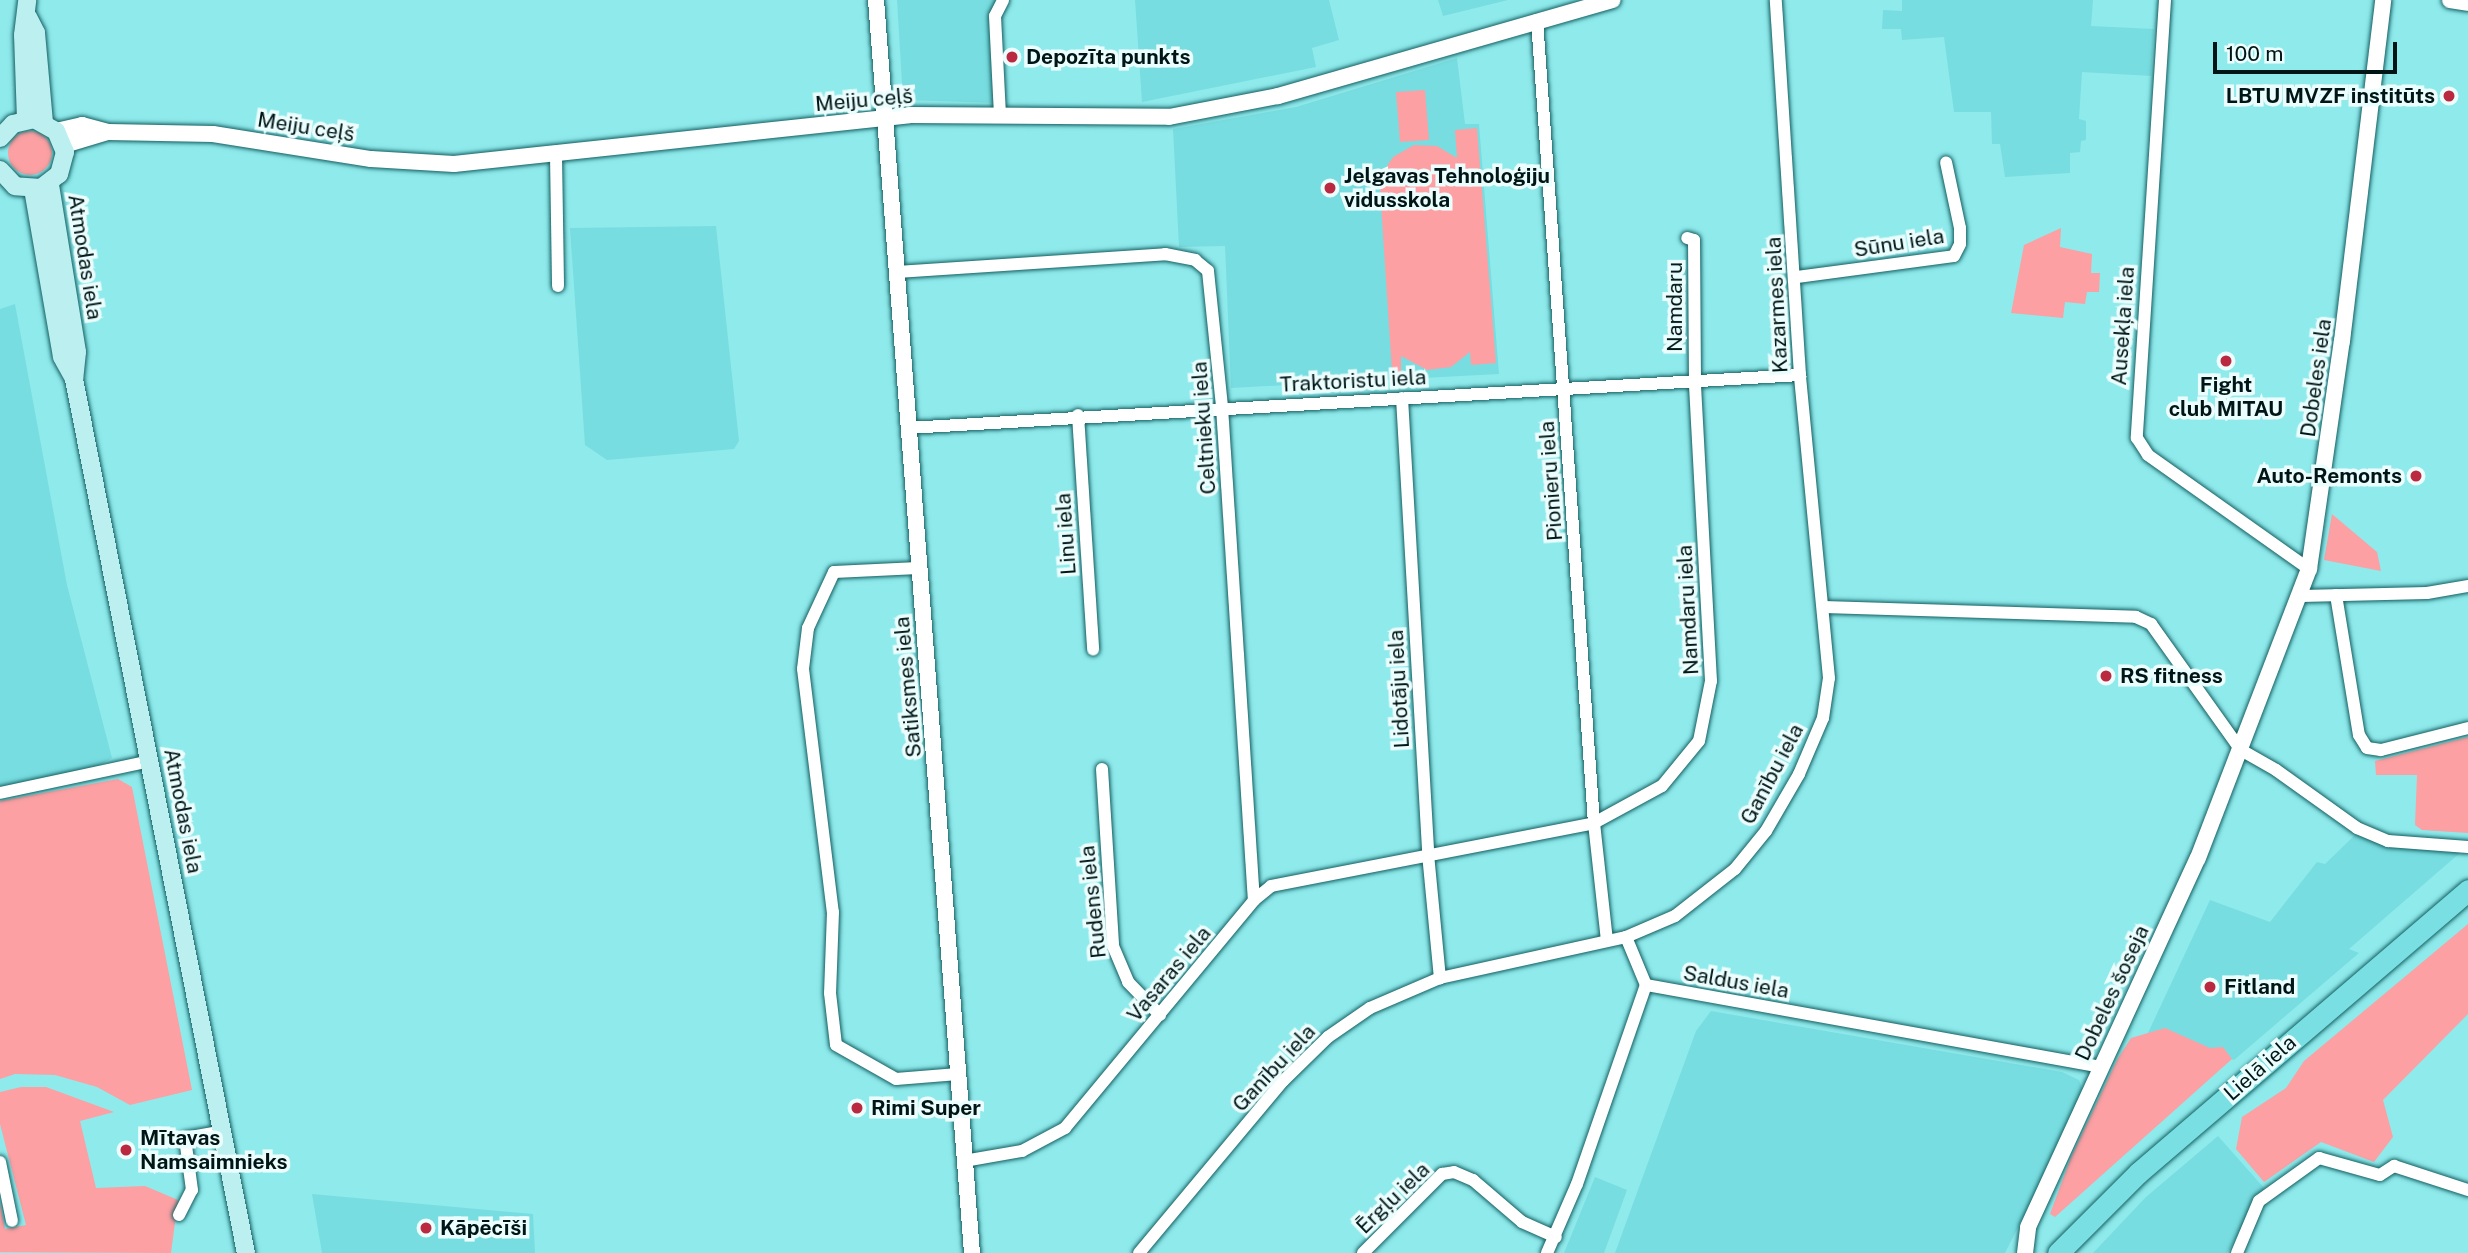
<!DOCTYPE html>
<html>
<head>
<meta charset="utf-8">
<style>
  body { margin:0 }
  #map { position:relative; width:2468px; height:1253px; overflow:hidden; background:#8feaec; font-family:"Public Sans",sans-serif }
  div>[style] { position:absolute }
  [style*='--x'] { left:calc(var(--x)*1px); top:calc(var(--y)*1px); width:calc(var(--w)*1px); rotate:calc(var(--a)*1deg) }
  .built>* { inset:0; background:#78dde0 }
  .green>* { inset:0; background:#fca0a3 }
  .round { border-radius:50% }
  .roads { filter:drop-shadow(0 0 2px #135f61) drop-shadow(0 0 2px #135f61) }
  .minor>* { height:12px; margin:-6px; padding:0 6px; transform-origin:6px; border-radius:6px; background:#fff }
  .tertiary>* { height:16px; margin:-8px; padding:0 8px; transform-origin:8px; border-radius:8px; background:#fff }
  .secondary>* { height:18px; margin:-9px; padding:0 9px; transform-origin:9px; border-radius:9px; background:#bceff0 }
  .primary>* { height:21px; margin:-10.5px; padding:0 10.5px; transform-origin:10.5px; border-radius:10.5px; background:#79dfe2 }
  .dots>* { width:19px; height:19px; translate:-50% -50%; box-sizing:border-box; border:4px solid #ecfdfd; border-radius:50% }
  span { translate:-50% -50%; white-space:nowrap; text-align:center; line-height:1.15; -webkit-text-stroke:7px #ecfdfd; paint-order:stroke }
  .poi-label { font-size:21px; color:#001516; font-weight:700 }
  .left { translate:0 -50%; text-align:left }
  .right { translate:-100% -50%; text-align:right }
  .street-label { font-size:21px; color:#001516 }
  .scale { position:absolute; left:2213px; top:42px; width:184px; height:32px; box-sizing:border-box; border:4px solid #001516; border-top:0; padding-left:9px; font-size:21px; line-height:24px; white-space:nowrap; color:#001516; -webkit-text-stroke:5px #ecfdfd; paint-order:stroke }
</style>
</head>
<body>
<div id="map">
  <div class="built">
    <i style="clip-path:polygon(897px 0,995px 0,1001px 103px,903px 100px)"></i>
    <i style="clip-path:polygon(1135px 0,1329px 0,1339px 40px,1312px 48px,1316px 67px,1142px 102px)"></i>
    <i style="clip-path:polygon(1438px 0,1508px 0,1443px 16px)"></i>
    <i style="clip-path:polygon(1902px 0,2093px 0,2091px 26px,2154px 29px,2151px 76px,2082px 72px,2079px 119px,2086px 121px,2086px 140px,2081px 141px,2080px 152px,2070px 153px,2070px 173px,2005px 177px,2000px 144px,1992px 144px,1991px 112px,1954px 112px,1944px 37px,1902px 40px,1901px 29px,1882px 29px,1883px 10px,1902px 11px)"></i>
    <i style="clip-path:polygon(1457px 58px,1465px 124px,1479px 124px,1499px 374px,1231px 388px,1225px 246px,1179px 247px,1173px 129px,1296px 107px)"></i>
    <i style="clip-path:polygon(716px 226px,739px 441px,734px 449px,607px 460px,585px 445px,570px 228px)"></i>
    <i style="clip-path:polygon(15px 304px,67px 585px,112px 758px,81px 775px,0 790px,0 309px)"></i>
    <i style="clip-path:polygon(2355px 835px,2393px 847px,2461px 852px,2349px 949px,2359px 953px,2234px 1060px,2148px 1033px,2210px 900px,2270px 922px,2317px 862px,2325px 864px)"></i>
    <i style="clip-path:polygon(1711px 1011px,2062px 1072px,2079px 1080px,2085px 1095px,2005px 1253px,1615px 1253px,1696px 1031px)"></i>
    <i style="clip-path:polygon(2218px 1136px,2264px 1188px,2227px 1253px,2093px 1253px,2146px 1197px)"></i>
    <i style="clip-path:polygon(1595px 1177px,1627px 1190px,1604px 1253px,1564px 1253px)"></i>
    <i style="clip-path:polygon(312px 1194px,533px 1214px,535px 1253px,322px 1253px)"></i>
  </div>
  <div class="green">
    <i style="clip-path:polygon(1425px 90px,1429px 140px,1400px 142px,1396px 92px)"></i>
    <i style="clip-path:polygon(1477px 128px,1496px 363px,1471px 365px,1470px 352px,1451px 367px,1427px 370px,1401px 356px,1401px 372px,1392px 372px,1380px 189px,1383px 172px,1393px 157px,1414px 145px,1437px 146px,1457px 158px,1455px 130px)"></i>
    <i class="round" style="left:8px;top:131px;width:44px;height:44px"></i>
    <i style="clip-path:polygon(2061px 228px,2060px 247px,2092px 254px,2091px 273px,2100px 273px,2099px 292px,2087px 292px,2085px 304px,2065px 302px,2063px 318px,2011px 313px,2024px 245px)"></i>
    <i style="clip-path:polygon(2332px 514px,2377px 552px,2381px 571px,2324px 560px)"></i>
    <i style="clip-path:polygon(2468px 737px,2468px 833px,2422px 830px,2415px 825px,2417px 775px,2376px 775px,2375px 761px)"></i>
    <i style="clip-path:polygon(118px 779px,132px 787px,192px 1090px,130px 1105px,97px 1087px,55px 1075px,15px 1074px,0 1079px,0 801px)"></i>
    <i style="clip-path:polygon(2468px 924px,2468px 1014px,2383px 1100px,2393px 1137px,2374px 1162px,2321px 1142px,2264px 1182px,2236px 1149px,2242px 1117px,2286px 1088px,2304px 1061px)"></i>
    <i style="clip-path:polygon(2165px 1028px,2210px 1048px,2223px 1047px,2232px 1059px,2055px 1217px,2050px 1214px,2071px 1157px,2117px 1060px,2131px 1038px)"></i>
    <i style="clip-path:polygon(21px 1087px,46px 1087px,114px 1112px,80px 1121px,96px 1188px,145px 1186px,178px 1200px,171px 1253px,0 1252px,0 1202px,5px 1229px,26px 1225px,0 1124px,0 1092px)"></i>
  </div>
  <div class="roads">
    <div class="minor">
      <i style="--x:2165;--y:0;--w:439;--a:93.7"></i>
      <i style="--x:2137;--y:438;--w:20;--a:57"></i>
      <i style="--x:2148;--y:455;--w:197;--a:35.3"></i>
      <i style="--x:1537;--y:20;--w:805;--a:85.94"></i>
      <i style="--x:1594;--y:823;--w:118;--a:83.7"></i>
      <i style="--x:1000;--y:115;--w:99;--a:-92.9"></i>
      <i style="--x:995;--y:16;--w:18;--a:-63"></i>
      <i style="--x:556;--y:156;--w:130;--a:89.1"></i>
      <i style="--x:897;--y:272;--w:269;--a:-3.8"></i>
      <i style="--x:1165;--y:254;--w:31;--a:11"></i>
      <i style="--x:1195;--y:260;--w:17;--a:40"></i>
      <i style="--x:1208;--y:271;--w:137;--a:84.1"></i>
      <i style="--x:1222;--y:407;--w:494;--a:86.3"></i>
      <i style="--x:1797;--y:277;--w:158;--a:-7.6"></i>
      <i style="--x:1954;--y:256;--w:13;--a:-63"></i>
      <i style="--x:1960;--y:244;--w:16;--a:-90"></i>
      <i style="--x:1960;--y:228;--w:67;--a:-102"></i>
      <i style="--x:1402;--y:398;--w:457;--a:86.7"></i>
      <i style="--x:1428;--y:854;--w:125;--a:84.5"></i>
      <i style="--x:1078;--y:415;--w:235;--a:86.3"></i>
      <i style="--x:908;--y:428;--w:894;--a:-3.4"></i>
      <i style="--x:918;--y:568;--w:84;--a:177.3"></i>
      <i style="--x:834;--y:572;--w:62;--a:114.9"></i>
      <i style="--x:808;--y:628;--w:41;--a:97"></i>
      <i style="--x:803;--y:669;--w:245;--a:83"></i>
      <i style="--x:833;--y:912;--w:81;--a:92.1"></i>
      <i style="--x:830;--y:993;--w:52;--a:83.4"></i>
      <i style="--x:836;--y:1045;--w:69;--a:29.5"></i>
      <i style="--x:896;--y:1079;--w:62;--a:-4.6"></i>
      <i style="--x:2336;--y:595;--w:142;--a:80.7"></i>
      <i style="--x:2359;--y:735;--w:15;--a:58"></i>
      <i style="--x:2367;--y:748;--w:14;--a:8"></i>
      <i style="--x:2381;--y:750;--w:90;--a:-14.2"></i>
      <i style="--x:2301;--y:596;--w:126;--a:-1.4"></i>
      <i style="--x:2427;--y:593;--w:42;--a:-9.7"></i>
      <i style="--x:1824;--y:607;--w:312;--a:1.8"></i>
      <i style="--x:2136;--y:617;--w:17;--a:25"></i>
      <i style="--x:2151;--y:624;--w:155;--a:54.5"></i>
      <i style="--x:2241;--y:750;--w:40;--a:29.7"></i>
      <i style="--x:2276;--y:770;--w:100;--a:35.6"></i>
      <i style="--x:2357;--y:828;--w:34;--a:23"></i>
      <i style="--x:2388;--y:841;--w:80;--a:4.3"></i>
      <i style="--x:1102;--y:769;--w:177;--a:86.4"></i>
      <i style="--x:1113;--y:946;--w:39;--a:67"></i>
      <i style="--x:1128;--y:982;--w:46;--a:45.9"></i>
      <i style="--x:0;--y:793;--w:153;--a:-12"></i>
      <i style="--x:1626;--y:937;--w:52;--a:67.4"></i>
      <i style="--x:964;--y:1161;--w:59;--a:-9.8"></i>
      <i style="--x:1022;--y:1151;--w:49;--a:-28.1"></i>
      <i style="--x:1065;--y:1128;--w:296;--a:-50.3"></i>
      <i style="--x:1254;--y:900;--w:22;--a:-39"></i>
      <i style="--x:1271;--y:886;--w:329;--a:-11"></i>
      <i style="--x:1594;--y:823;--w:77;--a:-28.6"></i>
      <i style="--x:1662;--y:786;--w:58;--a:-50.6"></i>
      <i style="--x:1699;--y:741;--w:61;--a:-78.7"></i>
      <i style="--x:1711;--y:681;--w:299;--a:-93.1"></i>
      <i style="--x:1695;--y:382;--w:142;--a:-90.4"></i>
      <i style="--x:1694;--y:240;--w:7;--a:-164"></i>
      <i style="--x:0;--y:1162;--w:60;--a:78.5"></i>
      <i style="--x:179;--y:1215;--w:28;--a:-63"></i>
      <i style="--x:192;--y:1190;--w:52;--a:-97.7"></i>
      <i style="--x:185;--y:1138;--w:36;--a:-10"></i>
      <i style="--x:1139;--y:1253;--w:224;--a:-50.1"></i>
      <i style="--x:1283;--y:1081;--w:63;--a:-44.4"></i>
      <i style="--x:1328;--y:1037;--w:51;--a:-34.6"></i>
      <i style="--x:1370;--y:1008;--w:76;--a:-23.2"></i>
      <i style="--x:1440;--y:978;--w:190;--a:-12.4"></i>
      <i style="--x:1626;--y:937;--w:53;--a:-23.2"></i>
      <i style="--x:1675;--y:916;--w:76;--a:-38.1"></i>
      <i style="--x:1735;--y:869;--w:49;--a:-50.8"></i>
      <i style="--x:1766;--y:831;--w:66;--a:-59.9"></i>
      <i style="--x:1799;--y:774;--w:61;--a:-66.8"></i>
      <i style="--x:1823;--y:718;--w:40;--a:-81.5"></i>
      <i style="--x:1829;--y:678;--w:304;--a:-95.5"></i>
      <i style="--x:1800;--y:375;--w:376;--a:-93.7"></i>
      <i style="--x:1363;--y:1253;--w:112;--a:-45"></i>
      <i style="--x:1442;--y:1174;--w:12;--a:-9"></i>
      <i style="--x:1454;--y:1172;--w:21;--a:23"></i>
      <i style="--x:1473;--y:1180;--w:65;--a:40.6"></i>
      <i style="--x:1522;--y:1222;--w:37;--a:24"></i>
      <i style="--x:1547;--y:1253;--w:75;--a:-66.5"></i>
      <i style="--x:1577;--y:1184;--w:211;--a:-70.9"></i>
      <i style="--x:1646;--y:985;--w:463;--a:10.2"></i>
      <i style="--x:2237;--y:1253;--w:56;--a:-67.1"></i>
      <i style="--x:2259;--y:1201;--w:74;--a:-35.6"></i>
      <i style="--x:2319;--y:1158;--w:63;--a:15.6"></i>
      <i style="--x:2380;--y:1175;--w:17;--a:-33"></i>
      <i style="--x:2394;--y:1166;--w:78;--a:18"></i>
    </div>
    <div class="tertiary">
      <i style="--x:876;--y:0;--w:1257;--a:85.62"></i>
      <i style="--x:2450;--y:0;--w:18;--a:9"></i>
      <i style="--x:56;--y:131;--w:27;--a:-13"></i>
      <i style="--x:82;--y:125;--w:27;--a:15"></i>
      <i style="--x:64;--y:145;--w:46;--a:-16.5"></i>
      <i style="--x:108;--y:132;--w:105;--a:1.1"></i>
      <i style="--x:213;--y:134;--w:160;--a:9"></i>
      <i style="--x:371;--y:159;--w:83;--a:3.4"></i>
      <i style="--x:454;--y:164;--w:458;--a:-6.1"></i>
      <i style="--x:909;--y:115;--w:260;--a:0.4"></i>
      <i style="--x:1169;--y:117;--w:111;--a:-10.9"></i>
      <i style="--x:1278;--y:96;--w:348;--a:-16"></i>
      <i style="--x:2025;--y:1253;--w:26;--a:-83"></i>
      <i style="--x:2028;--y:1227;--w:406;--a:-65.3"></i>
      <i style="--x:2198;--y:858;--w:310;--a:-69"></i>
      <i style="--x:2309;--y:569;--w:230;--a:-81.8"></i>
      <i style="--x:2342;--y:341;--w:343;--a:-83.1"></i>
    </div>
    <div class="secondary">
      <i style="--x:28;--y:17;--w:18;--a:63"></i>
      <i style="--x:36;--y:33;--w:90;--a:84.9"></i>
      <i style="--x:26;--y:120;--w:85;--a:-92"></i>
      <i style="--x:23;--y:35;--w:35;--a:-83"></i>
      <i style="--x:0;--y:138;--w:19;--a:-47"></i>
      <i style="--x:13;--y:124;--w:22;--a:-13"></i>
      <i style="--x:34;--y:119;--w:25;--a:29"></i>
      <i style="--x:56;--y:131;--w:23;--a:67"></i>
      <i style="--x:65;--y:152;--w:23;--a:105"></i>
      <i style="--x:59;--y:174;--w:23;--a:142"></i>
      <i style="--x:41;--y:188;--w:26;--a:-176"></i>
      <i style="--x:15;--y:186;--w:22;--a:-133"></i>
      <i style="--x:50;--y:185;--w:169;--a:80.8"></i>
      <i style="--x:77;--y:352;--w:27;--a:96"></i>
      <i style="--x:74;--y:379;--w:891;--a:78.87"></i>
      <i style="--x:33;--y:189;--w:170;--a:80.2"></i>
      <i style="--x:62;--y:357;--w:25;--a:61"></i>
    </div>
    <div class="primary">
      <i style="--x:2058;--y:1253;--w:113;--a:-45"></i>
      <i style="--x:2138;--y:1173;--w:435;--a:-40.6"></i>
    </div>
  </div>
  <div class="dots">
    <i style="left:1012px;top:57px;background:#ba2940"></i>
    <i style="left:2449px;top:96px;background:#ba2940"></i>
    <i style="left:1330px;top:188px;background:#ba2940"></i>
    <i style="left:2226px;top:361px;background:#ba2940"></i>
    <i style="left:2416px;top:476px;background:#ba2940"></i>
    <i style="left:2106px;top:676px;background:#ba2940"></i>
    <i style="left:2210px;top:987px;background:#ba2940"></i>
    <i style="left:857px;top:1108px;background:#ba2940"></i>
    <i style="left:126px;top:1150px;background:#ba2940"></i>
    <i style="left:426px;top:1228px;background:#ba2940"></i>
  </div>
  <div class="poi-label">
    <span class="left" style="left:1026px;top:57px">Depozīta punkts</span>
    <span class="right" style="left:2435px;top:96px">LBTU MVZF institūts</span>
    <span class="left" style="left:1344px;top:188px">Jelgavas Tehnoloģiju<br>vidusskola</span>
    <span style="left:2226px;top:397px">Fight<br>club MITAU</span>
    <span class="right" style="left:2402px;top:476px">Auto-Remonts</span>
    <span class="left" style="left:2120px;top:676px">RS fitness</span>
    <span class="left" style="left:2224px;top:987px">Fitland</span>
    <span class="left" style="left:871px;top:1108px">Rimi Super</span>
    <span class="left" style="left:140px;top:1150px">Mītavas<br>Namsaimnieks</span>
    <span class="left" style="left:440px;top:1228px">Kāpēcīši</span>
  </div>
  <div class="street-label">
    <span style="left:864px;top:100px;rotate:-5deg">Meiju ceļš</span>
    <span style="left:306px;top:127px;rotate:9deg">Meiju ceļš</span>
    <span style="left:1899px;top:243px;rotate:-9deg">Sūnu iela</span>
    <span style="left:85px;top:257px;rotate:81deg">Atmodas iela</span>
    <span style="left:1777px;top:305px;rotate:-93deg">Kazarmes iela</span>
    <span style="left:1675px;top:307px;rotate:-90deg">Namdaru</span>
    <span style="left:2123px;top:326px;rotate:-86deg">Ausekļa iela</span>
    <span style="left:2316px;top:378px;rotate:-82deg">Dobeles iela</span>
    <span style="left:1353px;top:381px;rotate:-3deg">Traktoristu iela</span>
    <span style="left:1204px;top:428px;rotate:-94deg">Celtnieku iela</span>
    <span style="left:1551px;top:481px;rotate:-94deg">Pionieru iela</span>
    <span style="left:1066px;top:534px;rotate:-94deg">Linu iela</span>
    <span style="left:1688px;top:610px;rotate:-93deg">Namdaru iela</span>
    <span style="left:908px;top:687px;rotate:-95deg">Satiksmes iela</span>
    <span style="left:1399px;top:689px;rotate:-93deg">Lidotāju iela</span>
    <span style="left:1772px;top:774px;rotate:-62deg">Ganību iela</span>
    <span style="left:183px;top:811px;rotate:79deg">Atmodas iela</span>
    <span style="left:1093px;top:902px;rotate:-96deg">Rudens iela</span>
    <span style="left:1169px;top:974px;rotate:-50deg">Vasaras iela</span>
    <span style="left:1736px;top:982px;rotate:10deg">Saldus iela</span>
    <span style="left:2112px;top:993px;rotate:-65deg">Dobeles šoseja</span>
    <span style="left:1274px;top:1068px;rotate:-47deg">Ganību iela</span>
    <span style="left:2260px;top:1068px;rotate:-41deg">Lielā iela</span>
    <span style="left:1393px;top:1198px;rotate:-44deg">Ērgļu iela</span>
  </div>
  <div class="scale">100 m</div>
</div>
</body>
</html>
